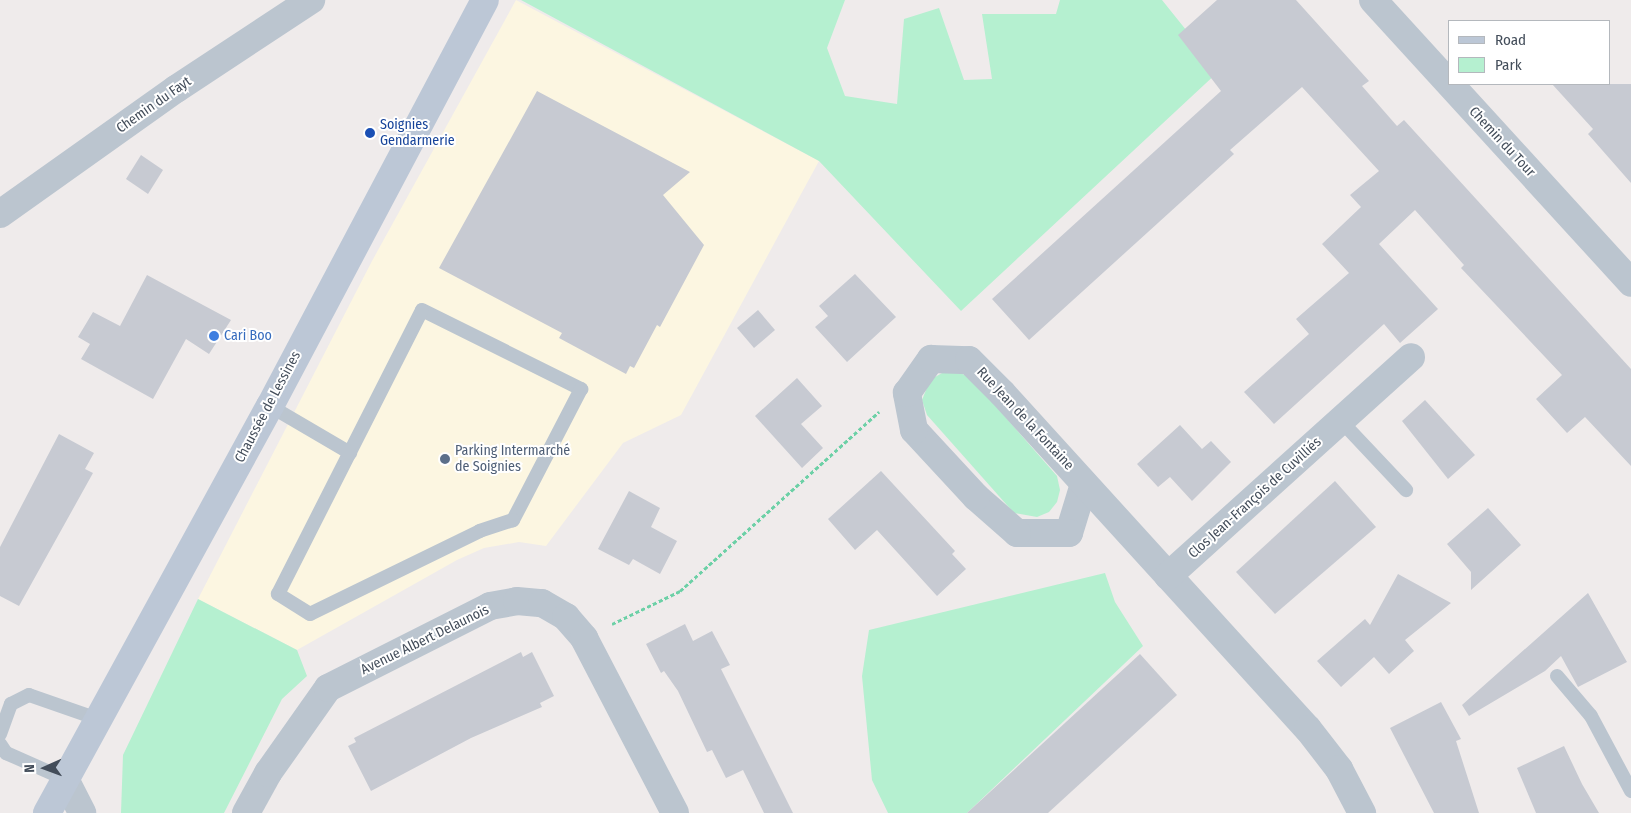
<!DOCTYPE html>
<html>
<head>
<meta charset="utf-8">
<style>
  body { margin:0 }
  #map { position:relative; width:1631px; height:813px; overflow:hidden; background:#efebeb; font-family:"Fira Sans Condensed",sans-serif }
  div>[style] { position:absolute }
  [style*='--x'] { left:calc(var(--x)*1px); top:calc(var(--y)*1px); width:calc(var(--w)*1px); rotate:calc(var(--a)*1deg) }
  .commercial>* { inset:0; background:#fcf6e1 }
  .green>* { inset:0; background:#b5f0d0 }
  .building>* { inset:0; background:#c7cad2 }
  .path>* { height:3px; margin-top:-1.5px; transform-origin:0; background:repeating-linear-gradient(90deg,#6cd0a6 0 4px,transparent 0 6.5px) }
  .service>* { height:14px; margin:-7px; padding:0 7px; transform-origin:7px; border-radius:7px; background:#bbc5cf }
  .minor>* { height:28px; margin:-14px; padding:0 14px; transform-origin:14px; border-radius:14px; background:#bbc5cf }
  .secondary>* { height:28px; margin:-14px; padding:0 14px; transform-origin:14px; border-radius:14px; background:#bcc7d6 }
  .dots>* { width:14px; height:14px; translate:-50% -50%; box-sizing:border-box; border:2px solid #fff; border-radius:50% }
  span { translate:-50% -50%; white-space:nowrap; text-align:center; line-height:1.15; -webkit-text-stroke:4px #fff; paint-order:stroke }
  .street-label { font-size:14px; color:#434d5a }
  .transit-label { font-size:14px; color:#164399 }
  .left { translate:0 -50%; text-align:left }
  .shop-label { font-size:14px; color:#366cbe }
  .service-label { font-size:14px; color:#4e5e75 }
  .legend { position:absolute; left:1448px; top:20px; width:162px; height:65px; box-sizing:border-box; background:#fff; border:1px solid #b4b8bd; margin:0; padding:6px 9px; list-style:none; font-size:15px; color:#434d5a }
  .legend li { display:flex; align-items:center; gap:10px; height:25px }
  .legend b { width:25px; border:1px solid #b4b8bd }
  .north { position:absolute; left:20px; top:743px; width:50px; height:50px; -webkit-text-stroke:4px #fff; paint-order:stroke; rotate:268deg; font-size:14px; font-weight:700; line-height:20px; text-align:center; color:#434d5a }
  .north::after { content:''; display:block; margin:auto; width:18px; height:22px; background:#434d5a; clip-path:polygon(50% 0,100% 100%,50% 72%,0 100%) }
</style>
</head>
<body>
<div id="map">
  <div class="commercial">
    <i style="clip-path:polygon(516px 0,819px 161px,681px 415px,623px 443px,546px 546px,519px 542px,484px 548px,457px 560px,297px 650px,198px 599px,372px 261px)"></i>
  </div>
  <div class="green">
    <i style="clip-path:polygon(521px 0,845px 0,827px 48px,845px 96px,897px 104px,904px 19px,939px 8px,964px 80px,992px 79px,982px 14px,1056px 14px,1060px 0,1162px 0,1219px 71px,961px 311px,819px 161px)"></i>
    <i style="clip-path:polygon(958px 372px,971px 378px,1057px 476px,1060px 490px,1057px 502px,1049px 512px,1037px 517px,1014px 513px,927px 415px,922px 400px,930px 380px,942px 373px)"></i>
    <i style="clip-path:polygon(1105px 573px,1115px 602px,1143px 646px,967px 813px,888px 813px,872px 780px,862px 676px,869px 630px)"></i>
    <i style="clip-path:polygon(198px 599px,297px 650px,307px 676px,282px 699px,224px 813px,121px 813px,123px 755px)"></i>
  </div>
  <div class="building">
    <i style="clip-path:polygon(1217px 0,1296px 0,1369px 81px,1362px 86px,1397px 126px,1404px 120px,1631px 369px,1631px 466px,1585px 417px,1567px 433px,1536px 399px,1562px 375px,1461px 268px,1464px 265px,1415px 210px,1379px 244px,1438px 309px,1400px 343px,1384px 324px,1274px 424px,1244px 392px,1309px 334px,1296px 319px,1349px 273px,1322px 244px,1361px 207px,1350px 195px,1379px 171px,1302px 87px,1230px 150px,1234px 154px,1029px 340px,992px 299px,1221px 91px,1178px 35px)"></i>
    <i style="clip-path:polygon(1552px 84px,1631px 84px,1631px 183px,1588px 134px,1593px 129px)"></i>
    <i style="clip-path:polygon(537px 91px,690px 172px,663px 195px,704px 245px,660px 327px,657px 325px,634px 368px,630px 366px,626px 374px,559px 338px,562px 333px,439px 268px)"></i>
    <i style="clip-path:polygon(141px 155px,163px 170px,148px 194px,126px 179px)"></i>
    <i style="clip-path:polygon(855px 274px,896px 317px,847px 362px,815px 327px,828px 316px,819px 306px)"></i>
    <i style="clip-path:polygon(147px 275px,231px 320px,209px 354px,186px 339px,153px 399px,81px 359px,90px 344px,78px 337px,93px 312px,120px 326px)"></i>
    <i style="clip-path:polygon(758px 310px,775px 330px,754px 348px,737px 328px)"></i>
    <i style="clip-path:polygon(797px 378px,822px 406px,801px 424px,823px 448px,802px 468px,755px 416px)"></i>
    <i style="clip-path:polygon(1425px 400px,1475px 455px,1448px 479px,1402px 421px)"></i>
    <i style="clip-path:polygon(1180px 425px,1202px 449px,1211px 441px,1231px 462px,1192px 501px,1170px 477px,1158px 487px,1137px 464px)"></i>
    <i style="clip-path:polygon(59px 434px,94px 453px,85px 469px,93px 473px,19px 606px,0 596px,0 547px)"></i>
    <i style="clip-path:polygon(881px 471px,955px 551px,952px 554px,966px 569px,937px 596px,877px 530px,855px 550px,828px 519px)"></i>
    <i style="clip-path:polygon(1335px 481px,1376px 527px,1275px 614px,1236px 572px)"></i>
    <i style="clip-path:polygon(629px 491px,660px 508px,651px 527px,677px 541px,660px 574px,633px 559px,629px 565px,598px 549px)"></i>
    <i style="clip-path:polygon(1488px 508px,1521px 545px,1471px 590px,1471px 572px,1447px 544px)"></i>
    <i style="clip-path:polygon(1398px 574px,1451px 603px,1405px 640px,1414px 651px,1389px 674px,1374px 657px,1341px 687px,1317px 661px,1365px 619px,1370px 625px)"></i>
    <i style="clip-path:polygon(1588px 593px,1627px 662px,1578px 687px,1561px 656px,1545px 671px,1469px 716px,1462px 705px)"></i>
    <i style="clip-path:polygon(685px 624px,693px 641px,712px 631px,730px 665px,721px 669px,793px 813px,764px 813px,743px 770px,726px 778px,712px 750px,707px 752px,678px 691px,664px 671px,661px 673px,646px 644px)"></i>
    <i style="clip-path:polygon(521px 652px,523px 657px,532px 652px,554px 696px,540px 703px,542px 707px,471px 738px,371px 791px,348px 746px,356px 742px,354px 738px)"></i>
    <i style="clip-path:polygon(1140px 654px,1177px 695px,1048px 813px,967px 813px)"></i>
    <i style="clip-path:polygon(1441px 702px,1461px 739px,1456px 741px,1479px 813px,1434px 813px,1390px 728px)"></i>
    <i style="clip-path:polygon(1564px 746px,1582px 784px,1599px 813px,1536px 813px,1517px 768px)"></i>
  </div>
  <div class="path">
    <i style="--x:612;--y:624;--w:76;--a:-25.9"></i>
    <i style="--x:680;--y:591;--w:268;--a:-42"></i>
  </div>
  <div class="service">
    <i style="--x:422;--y:310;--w:178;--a:26.4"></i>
    <i style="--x:581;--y:389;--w:148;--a:117.4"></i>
    <i style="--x:513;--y:520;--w:35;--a:162"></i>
    <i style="--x:480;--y:531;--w:189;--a:154"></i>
    <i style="--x:310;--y:614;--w:38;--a:-148"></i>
    <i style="--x:278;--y:594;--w:318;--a:-63.1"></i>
    <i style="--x:270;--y:406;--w:93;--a:30.4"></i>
    <i style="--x:1341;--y:421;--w:95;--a:46.7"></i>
    <i style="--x:1557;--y:676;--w:52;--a:49.6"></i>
    <i style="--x:1591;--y:716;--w:85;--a:61.9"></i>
    <i style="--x:0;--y:734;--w:32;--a:-70"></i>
    <i style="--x:11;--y:704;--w:20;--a:-27"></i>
    <i style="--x:29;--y:695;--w:73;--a:19.2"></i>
    <i style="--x:0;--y:744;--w:11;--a:56"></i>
    <i style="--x:6;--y:753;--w:64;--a:23.8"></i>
  </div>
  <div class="minor">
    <i style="--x:1373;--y:0;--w:383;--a:47.6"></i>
    <i style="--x:0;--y:214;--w:216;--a:-35.4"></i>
    <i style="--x:176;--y:89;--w:162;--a:-33.4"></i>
    <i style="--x:1084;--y:484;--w:51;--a:107"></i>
    <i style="--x:1069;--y:533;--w:52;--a:180"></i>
    <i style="--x:1017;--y:533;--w:55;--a:-138.7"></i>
    <i style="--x:976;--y:497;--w:91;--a:-132.8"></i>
    <i style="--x:914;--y:430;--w:38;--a:-101"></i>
    <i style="--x:907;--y:393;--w:42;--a:-54.8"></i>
    <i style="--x:931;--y:359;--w:38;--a:2"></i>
    <i style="--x:969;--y:360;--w:47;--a:45"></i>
    <i style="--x:1002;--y:393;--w:454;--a:47.7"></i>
    <i style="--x:1308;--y:729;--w:51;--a:52.2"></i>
    <i style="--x:1339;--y:769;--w:50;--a:62.4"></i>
    <i style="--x:1168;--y:576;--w:327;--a:-42"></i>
    <i style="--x:65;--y:779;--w:38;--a:63"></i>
    <i style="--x:246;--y:813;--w:46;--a:-61.2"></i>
    <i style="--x:268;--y:773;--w:104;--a:-54.8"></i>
    <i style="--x:328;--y:688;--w:182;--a:-26.8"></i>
    <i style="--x:490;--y:606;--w:27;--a:-10"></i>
    <i style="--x:517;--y:601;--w:25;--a:5"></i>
    <i style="--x:542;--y:603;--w:28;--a:30"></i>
    <i style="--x:566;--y:617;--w:28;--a:49"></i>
    <i style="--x:584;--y:638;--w:197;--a:62.5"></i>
  </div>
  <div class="secondary">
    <i style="--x:47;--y:813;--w:464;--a:-61.3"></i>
    <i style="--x:270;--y:406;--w:459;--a:-62.1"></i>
  </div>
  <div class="dots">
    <i style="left:370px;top:133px;background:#1a4fb4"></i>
    <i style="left:214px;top:336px;background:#3f7fe0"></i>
    <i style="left:445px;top:459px;background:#5c6f8a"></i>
  </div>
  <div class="street-label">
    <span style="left:154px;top:105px;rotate:-35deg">Chemin du Fayt</span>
    <span style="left:1502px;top:142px;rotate:47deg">Chemin du Tour</span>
    <span style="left:268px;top:407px;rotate:-62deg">Chaussée de Lessines</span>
    <span style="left:1025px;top:419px;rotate:47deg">Rue Jean de la Fontaine</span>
    <span style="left:1255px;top:498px;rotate:-42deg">Clos Jean-François de Cuvilliés</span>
    <span style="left:425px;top:640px;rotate:-26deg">Avenue Albert Delaunois</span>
  </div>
  <div class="transit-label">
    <span class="left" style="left:380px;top:133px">Soignies<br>Gendarmerie</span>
  </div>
  <div class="shop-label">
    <span class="left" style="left:224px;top:336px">Cari Boo</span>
  </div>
  <div class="service-label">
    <span class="left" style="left:455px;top:459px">Parking Intermarché<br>de Soignies</span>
  </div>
  <ul class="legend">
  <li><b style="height:6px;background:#bcc7d6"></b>Road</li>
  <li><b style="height:14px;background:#b5f0d0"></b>Park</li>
  </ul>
  <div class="north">N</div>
</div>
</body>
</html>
